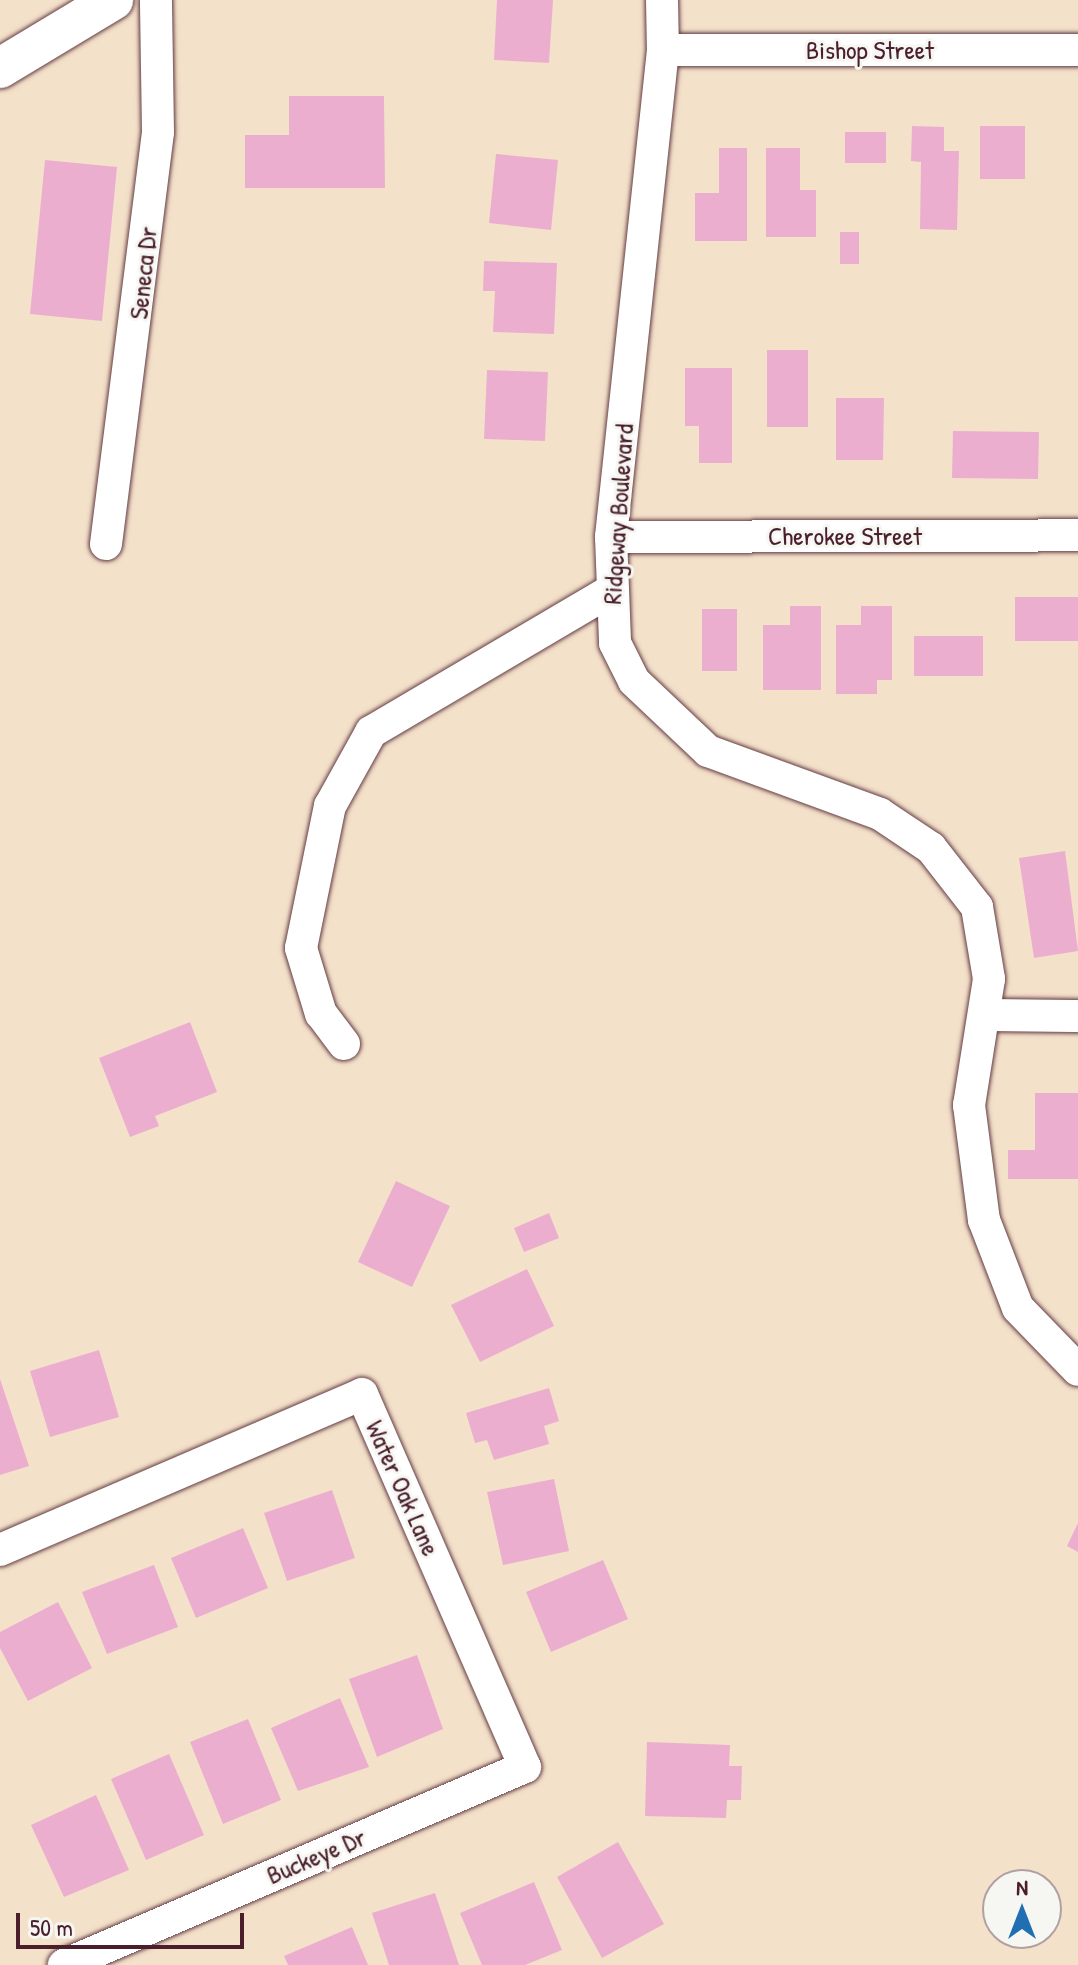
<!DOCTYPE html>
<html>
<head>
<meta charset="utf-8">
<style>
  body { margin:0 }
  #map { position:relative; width:1078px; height:1965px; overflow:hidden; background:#f4e1ca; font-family:"Patrick Hand",sans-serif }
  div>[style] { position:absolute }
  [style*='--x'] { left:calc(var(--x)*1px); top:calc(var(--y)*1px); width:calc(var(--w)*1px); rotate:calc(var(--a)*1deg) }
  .building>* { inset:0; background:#ecaecf }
  .roads { filter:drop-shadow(0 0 2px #643c43) drop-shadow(0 0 2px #643c43) }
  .minor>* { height:32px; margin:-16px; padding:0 16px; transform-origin:16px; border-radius:16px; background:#fff }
  .major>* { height:40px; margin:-20px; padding:0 20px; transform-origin:20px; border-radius:20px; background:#fff }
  span { translate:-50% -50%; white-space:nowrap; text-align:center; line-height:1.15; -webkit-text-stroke:6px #f6f6f2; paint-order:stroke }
  .street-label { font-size:26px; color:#4a1f2b }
  .north { position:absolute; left:982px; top:1869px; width:80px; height:80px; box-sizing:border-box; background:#f6f6f2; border:2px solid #b1a0a2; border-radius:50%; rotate:0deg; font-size:22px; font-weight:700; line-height:32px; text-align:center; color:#4a1f2b }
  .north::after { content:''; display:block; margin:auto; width:28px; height:36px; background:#1f6fb2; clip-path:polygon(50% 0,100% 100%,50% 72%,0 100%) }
  .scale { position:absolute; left:16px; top:1913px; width:228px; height:36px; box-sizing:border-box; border:4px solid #4a1f2b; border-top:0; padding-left:10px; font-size:24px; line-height:28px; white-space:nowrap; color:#4a1f2b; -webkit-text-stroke:6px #f6f6f2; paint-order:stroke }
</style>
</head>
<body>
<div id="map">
  <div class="building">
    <i style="clip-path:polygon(497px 0,553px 0,549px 63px,494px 60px)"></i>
    <i style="clip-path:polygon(289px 96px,384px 96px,385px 188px,245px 188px,245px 135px,289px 135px)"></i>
    <i style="clip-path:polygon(912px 126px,944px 127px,944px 151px,959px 151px,957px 230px,920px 229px,921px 162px,911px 161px)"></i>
    <i style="clip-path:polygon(980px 126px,1025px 126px,1025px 179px,980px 179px)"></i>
    <i style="clip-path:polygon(845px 132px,886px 132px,886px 163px,845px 163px)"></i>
    <i style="clip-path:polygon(719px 148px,747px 148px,747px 241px,695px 241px,695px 193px,719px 193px)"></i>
    <i style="clip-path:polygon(766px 148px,800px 148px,800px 190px,816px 190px,816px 237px,766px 237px)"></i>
    <i style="clip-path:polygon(496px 154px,558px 160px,551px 230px,489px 223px)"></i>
    <i style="clip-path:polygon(45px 160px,117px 167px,102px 321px,30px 314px)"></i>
    <i style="clip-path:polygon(840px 232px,859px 232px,859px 264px,840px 264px)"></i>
    <i style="clip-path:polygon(484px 261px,557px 263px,554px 334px,493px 332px,495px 291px,483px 291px)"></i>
    <i style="clip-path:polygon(767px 350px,808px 350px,808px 427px,767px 427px)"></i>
    <i style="clip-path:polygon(685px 368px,732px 368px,732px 463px,699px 463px,699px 426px,685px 426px)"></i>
    <i style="clip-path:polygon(487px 370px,548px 372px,545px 441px,484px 439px)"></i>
    <i style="clip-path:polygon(836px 398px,884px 398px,883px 460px,836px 460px)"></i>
    <i style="clip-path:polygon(953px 431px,1039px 432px,1038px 479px,952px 478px)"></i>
    <i style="clip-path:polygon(1015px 597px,1078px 597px,1078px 641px,1015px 641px)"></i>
    <i style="clip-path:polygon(790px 606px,821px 606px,821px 690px,763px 690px,763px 625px,790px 625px)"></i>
    <i style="clip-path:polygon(861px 606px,892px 606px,892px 680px,877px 680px,877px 694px,836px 694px,836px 625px,861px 625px)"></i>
    <i style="clip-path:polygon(702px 609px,737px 609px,737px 671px,702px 671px)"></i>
    <i style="clip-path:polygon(914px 636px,983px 636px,983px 676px,914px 676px)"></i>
    <i style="clip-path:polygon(1065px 851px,1078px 951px,1034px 958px,1019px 858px)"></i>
    <i style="clip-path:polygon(190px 1022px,217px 1092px,155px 1116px,159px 1126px,130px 1137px,99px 1058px)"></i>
    <i style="clip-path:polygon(1035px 1093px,1078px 1093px,1078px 1179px,1008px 1179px,1008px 1150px,1035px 1150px)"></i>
    <i style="clip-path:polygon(396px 1181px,450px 1206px,412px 1287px,358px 1262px)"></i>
    <i style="clip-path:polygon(549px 1213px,559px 1238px,524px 1252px,514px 1228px)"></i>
    <i style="clip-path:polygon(527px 1269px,554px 1326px,480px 1362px,451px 1305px)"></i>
    <i style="clip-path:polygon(99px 1350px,119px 1417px,50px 1437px,30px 1371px)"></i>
    <i style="clip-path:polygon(0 1379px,29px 1466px,0 1475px)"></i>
    <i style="clip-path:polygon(549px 1388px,559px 1421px,544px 1426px,549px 1444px,494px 1460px,487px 1440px,475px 1443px,466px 1413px)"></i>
    <i style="clip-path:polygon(554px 1479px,569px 1551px,503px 1565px,487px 1492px)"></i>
    <i style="clip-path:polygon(332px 1490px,355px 1558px,287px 1581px,264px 1513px)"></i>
    <i style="clip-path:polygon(1078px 1523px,1078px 1552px,1067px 1546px)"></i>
    <i style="clip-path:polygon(243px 1528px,268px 1588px,196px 1618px,171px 1558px)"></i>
    <i style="clip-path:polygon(603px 1560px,628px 1619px,551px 1652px,526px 1592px)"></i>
    <i style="clip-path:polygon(154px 1565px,178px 1627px,107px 1654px,82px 1592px)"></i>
    <i style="clip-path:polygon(58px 1602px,92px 1668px,28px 1701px,0 1648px,0 1632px)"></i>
    <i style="clip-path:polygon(417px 1655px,443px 1729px,377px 1757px,349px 1679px)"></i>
    <i style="clip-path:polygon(340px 1698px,369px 1767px,298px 1791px,271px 1728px)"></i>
    <i style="clip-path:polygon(248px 1719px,281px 1800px,223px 1824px,190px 1742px)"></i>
    <i style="clip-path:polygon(647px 1742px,730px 1745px,729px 1766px,742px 1766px,741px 1800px,727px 1800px,726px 1818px,645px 1816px)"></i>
    <i style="clip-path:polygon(169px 1754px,204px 1835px,146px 1860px,111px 1779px)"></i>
    <i style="clip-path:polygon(96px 1795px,129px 1870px,64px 1897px,31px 1825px)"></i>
    <i style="clip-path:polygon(618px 1842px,664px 1924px,602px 1958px,557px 1877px)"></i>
    <i style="clip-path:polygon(534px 1882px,562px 1950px,525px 1965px,482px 1965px,460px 1913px)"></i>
    <i style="clip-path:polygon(435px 1893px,459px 1965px,389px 1965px,372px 1913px)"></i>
    <i style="clip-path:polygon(352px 1927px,368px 1965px,288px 1965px,284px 1956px)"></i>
  </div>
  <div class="roads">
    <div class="minor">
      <i style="--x:662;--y:0;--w:50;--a:88.9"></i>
      <i style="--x:663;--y:50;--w:490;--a:96.1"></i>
      <i style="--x:611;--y:537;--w:106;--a:87.8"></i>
      <i style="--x:615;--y:643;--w:42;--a:63.4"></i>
      <i style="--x:634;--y:681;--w:102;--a:43.4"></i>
      <i style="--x:708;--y:751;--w:183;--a:20.1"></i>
      <i style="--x:880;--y:814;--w:61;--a:33.7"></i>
      <i style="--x:931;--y:848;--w:75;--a:52.1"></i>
      <i style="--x:977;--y:907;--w:73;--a:80.5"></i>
      <i style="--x:989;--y:979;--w:128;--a:99"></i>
      <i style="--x:969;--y:1105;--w:116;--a:82.6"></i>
      <i style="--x:984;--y:1220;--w:94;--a:68.9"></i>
      <i style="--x:1018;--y:1308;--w:86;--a:45.9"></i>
      <i style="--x:663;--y:50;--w:415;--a:0"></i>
      <i style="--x:611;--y:537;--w:467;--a:-0.2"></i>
      <i style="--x:106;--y:544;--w:415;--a:-82.8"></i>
      <i style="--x:158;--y:132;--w:132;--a:-90.9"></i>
      <i style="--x:984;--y:1015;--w:94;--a:0.6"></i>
      <i style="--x:344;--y:1044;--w:38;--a:-127"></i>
      <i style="--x:321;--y:1014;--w:69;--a:-106.9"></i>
      <i style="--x:301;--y:948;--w:145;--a:-78.5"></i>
      <i style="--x:330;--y:806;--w:85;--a:-61"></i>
      <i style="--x:371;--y:732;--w:276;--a:-30.5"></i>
      <i style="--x:0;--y:1550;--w:394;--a:-23.3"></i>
      <i style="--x:362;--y:1394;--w:407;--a:66.4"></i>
      <i style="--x:525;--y:1767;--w:502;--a:156.76"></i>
    </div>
    <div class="major">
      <i style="--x:0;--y:68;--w:132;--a:-31"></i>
    </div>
  </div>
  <div class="street-label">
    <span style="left:870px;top:50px">Bishop Street</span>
    <span style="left:143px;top:273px;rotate:-84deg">Seneca Dr</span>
    <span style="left:618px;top:514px;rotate:-86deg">Ridgeway Boulevard</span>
    <span style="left:845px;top:536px">Cherokee Street</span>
    <span style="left:403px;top:1488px;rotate:66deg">Water Oak Lane</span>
    <span style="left:316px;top:1856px;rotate:-23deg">Buckeye Dr</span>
  </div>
  <div class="north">N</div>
  <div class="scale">50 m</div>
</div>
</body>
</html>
